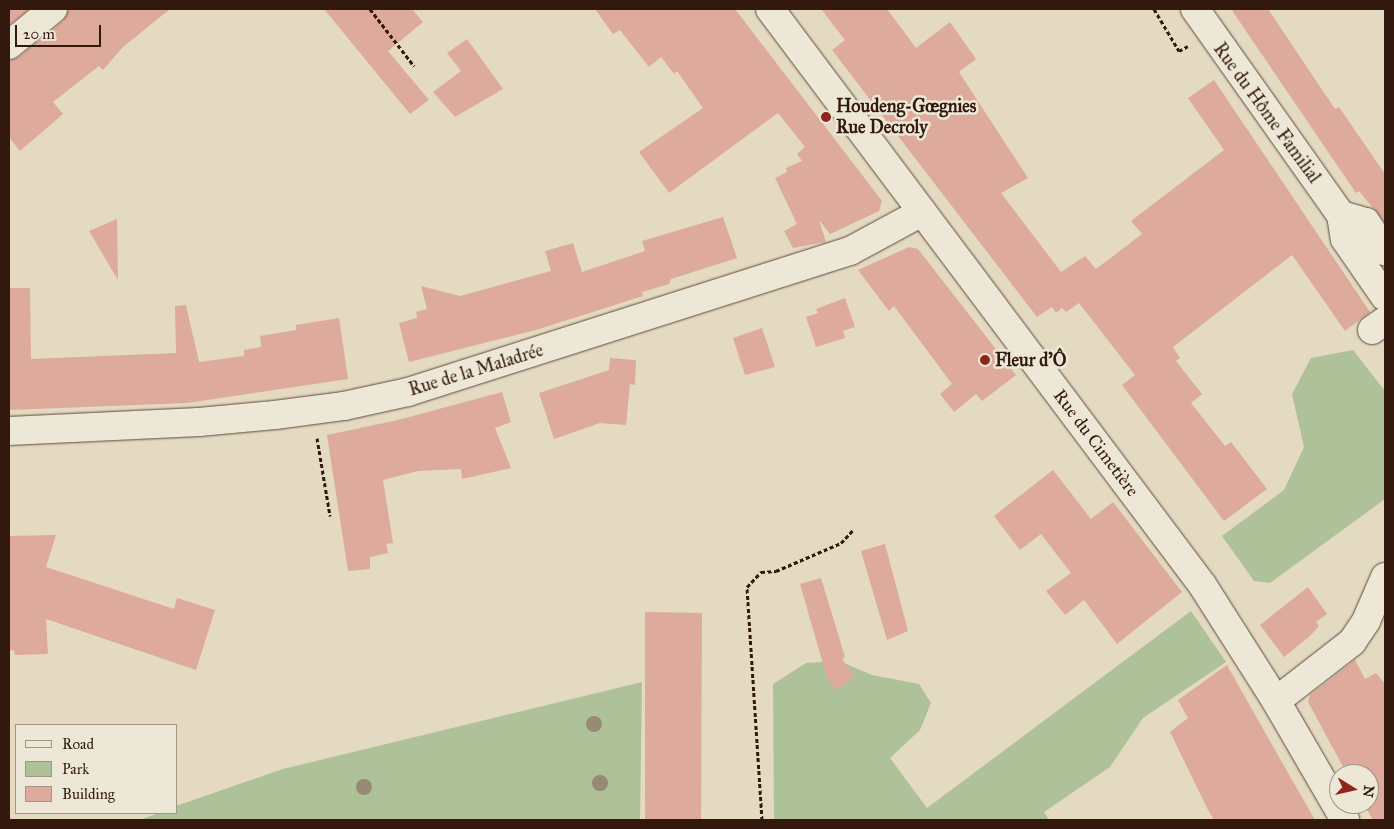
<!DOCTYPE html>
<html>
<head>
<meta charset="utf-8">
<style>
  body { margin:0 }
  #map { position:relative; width:1394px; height:829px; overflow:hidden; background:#e3dac1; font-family:"IM FELL Great Primer",serif }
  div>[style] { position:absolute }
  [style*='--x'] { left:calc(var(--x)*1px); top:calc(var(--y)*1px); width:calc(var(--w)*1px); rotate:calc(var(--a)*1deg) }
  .green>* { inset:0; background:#aec198 }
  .building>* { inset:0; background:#ddaa9c }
  .path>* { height:3px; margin-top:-1.5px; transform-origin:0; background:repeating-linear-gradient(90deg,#33180e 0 4px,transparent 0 6.5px) }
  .roads { filter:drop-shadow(0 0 1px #5f483b) drop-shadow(0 0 1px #5f483b) }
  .street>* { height:28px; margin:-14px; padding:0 14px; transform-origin:14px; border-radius:14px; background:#ede7d7 }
  .secondary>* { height:28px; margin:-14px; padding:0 14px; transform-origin:14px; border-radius:14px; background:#ede7d7 }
  .trees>* { width:16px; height:16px; margin:-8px; border-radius:50%; background:#978b75 }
  .dots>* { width:14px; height:14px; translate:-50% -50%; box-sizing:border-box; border:2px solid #ede7d7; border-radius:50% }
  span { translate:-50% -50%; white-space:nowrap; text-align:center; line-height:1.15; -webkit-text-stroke:5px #ede7d7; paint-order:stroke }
  .poi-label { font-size:18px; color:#33180e; font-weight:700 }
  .left { translate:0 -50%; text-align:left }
  .street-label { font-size:18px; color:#33180e }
  .frame { position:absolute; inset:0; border:10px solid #33180e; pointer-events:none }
  .legend { position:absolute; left:15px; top:724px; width:162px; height:90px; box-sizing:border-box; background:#ede7d7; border:1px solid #a39487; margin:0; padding:6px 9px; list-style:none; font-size:15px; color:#33180e }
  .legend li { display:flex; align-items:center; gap:10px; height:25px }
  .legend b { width:25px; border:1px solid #a39487 }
  .north { position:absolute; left:1329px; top:764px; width:50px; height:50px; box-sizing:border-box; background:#ede7d7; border:1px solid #a39487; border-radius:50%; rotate:99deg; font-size:14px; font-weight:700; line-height:20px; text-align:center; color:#33180e }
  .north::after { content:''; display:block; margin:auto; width:18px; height:22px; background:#8f2418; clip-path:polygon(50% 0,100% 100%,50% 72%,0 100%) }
  .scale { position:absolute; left:15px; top:25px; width:86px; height:22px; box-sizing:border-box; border:2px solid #33180e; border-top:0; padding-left:6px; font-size:15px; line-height:18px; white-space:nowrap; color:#33180e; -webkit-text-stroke:4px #ede7d7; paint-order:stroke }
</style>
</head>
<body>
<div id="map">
  <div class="green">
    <i style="clip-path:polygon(1353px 350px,1385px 391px,1385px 499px,1270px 583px,1254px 581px,1222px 536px,1284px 490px,1304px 447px,1292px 394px,1311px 358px)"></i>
    <i style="clip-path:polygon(1191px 611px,1226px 662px,1143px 718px,1110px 767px,1044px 812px,1049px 820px,774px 820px,773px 684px,806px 663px,839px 661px,872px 675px,919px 684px,931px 703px,920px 730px,890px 758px,927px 808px)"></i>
    <i style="clip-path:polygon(642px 682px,640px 820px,140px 820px,159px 813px,176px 813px,176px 806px,283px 769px)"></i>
  </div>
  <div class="building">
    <i style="clip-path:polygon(9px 9px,29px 9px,9px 25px)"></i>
    <i style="clip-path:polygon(68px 9px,170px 9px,123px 47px,103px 70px,99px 66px,53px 102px,63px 114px,20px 151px,9px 137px,9px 60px,19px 57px,63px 21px)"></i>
    <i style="clip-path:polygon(324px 9px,412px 9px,423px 22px,388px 51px,429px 100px,410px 114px)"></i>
    <i style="clip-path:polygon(595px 9px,735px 9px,882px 201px,879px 211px,830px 234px,819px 220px,826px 242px,793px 248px,784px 231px,797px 224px,775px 178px,787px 172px,786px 168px,802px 161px,797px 154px,805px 147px,778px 113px,669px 193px,639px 152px,703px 108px,677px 71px,674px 74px,661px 57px,649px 67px,620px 30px,613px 34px)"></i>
    <i style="clip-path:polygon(821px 9px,887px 9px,916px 48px,950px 22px,976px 59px,959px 72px,1028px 178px,1001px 193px,1061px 272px,1085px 256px,1096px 269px,1142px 234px,1131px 221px,1224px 150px,1188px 98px,1214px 80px,1370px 312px,1345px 331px,1292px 255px,1173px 347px,1180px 358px,1176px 361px,1202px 394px,1191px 403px,1225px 446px,1231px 442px,1267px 489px,1224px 521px,1122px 385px,1135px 375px,1079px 303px,1066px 312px,1062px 308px,1056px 313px,1052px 307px,1037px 317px,832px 50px,845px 40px)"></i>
    <i style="clip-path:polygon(1231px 9px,1268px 9px,1335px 109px,1339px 107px,1385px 174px,1385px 223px,1359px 191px,1356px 193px)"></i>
    <i style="clip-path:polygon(467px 39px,503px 89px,455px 117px,433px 92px,461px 71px,447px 53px)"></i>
    <i style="clip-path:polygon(723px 217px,737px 258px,671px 279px,669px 284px,642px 292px,643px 296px,536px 330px,409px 362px,399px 323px,417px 318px,416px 312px,427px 309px,421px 286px,460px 296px,551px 271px,545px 251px,573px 243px,582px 272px,645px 251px,642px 241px)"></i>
    <i style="clip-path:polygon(117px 219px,118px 280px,89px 231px)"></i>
    <i style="clip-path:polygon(909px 247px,918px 249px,1016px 375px,982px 401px,976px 394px,954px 412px,940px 394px,952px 384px,894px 306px,889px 311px,858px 270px)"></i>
    <i style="clip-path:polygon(9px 288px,30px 288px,31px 359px,176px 353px,175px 306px,186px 305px,199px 362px,244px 356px,244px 350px,261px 347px,260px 336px,296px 330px,296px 325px,339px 318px,348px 379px,187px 403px,9px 410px)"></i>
    <i style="clip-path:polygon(845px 298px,855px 327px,843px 331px,845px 338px,816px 347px,806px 317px,818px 313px,816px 309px)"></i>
    <i style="clip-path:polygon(762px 328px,775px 367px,745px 375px,733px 338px)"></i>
    <i style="clip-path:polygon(610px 358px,636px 360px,635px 385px,630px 384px,626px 425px,600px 423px,554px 439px,539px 393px,609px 370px)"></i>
    <i style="clip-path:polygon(502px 392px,511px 422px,495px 428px,511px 468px,462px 479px,461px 469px,418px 471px,383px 480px,393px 543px,386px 544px,388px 553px,370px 557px,370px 569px,348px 571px,327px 435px,398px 420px)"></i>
    <i style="clip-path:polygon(1053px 470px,1091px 519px,1113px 502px,1182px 592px,1117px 644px,1084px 600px,1065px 615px,1046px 591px,1071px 573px,1041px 534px,1020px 550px,994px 516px)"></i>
    <i style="clip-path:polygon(56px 535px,46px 567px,174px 609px,177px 598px,215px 610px,196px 670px,46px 619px,48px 654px,15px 655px,14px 650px,9px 651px,9px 536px)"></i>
    <i style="clip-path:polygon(885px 544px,908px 631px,887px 640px,861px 551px)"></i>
    <i style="clip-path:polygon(821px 578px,845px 657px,842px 659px,855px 677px,835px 690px,827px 678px,800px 584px)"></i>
    <i style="clip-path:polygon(1308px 587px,1327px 614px,1316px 622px,1319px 626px,1310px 636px,1284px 657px,1260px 625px)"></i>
    <i style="clip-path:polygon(645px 612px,702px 613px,701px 820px,645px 820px)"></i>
    <i style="clip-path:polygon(1355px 660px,1365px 679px,1376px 673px,1385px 684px,1385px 820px,1373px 820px,1364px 804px,1369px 804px,1369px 774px,1347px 774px,1308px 702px,1310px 695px)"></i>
    <i style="clip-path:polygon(1227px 665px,1271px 743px,1315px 820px,1214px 820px,1208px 810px,1170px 732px,1188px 718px,1178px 700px)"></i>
  </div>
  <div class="path">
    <i style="--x:370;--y:9;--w:72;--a:52.3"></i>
    <i style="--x:1154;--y:9;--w:49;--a:59.2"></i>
    <i style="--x:1179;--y:51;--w:10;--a:-29"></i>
    <i style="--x:317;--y:438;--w:79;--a:80.5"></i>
    <i style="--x:762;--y:820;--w:233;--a:-93.7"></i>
    <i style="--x:747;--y:587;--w:21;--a:-47"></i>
    <i style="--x:761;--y:572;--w:15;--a:-4"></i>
    <i style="--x:776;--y:571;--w:71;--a:-23.3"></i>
    <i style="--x:841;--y:543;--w:18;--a:-47"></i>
  </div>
  <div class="roads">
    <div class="street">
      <i style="--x:1195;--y:9;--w:252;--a:54.7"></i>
      <i style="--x:1341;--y:215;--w:24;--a:81"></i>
      <i style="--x:1345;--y:239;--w:70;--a:55.4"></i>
      <i style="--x:9;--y:45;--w:57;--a:-39.3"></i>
      <i style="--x:1341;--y:215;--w:26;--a:16"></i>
      <i style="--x:1366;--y:222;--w:35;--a:57"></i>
      <i style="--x:1372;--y:330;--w:16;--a:-35"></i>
      <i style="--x:9;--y:431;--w:190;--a:-2.7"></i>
      <i style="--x:199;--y:422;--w:76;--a:-5.3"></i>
      <i style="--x:275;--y:415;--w:70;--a:-7.4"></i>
      <i style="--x:344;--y:406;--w:66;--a:-12.3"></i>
      <i style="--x:408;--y:392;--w:464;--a:-17.7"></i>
      <i style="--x:850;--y:251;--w:82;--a:-28.4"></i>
      <i style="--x:1276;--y:701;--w:96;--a:-37.8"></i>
      <i style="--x:1352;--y:642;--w:25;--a:-56"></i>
      <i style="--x:1366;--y:621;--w:48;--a:-66.6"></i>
    </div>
    <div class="secondary">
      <i style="--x:770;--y:9;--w:721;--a:53.11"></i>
      <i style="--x:1203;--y:586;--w:136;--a:57.6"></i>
      <i style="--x:1276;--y:701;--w:138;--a:59.9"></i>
    </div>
  </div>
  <div class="trees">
    <i style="left:594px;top:724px"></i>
    <i style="left:600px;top:783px"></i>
    <i style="left:364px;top:787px"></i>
  </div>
  <div class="dots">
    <i style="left:826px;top:117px;background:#8f2418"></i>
    <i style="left:985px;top:360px;background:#8f2418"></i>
  </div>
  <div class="poi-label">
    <span class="left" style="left:836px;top:117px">Houdeng-Gœgnies<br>Rue Decroly</span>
    <span class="left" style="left:995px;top:360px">Fleur d'Ô</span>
  </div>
  <div class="street-label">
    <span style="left:1267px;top:113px;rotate:54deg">Rue du Hôme Familial</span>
    <span style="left:476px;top:370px;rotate:-17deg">Rue de la Maladrée</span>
    <span style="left:1096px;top:443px;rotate:53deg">Rue du Cimetière</span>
  </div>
  <div class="frame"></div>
  <ul class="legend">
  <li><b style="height:6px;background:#ede7d7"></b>Road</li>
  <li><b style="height:14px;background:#aec198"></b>Park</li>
  <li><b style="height:14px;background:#ddaa9c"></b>Building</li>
  </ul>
  <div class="north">N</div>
  <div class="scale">20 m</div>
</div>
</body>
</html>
